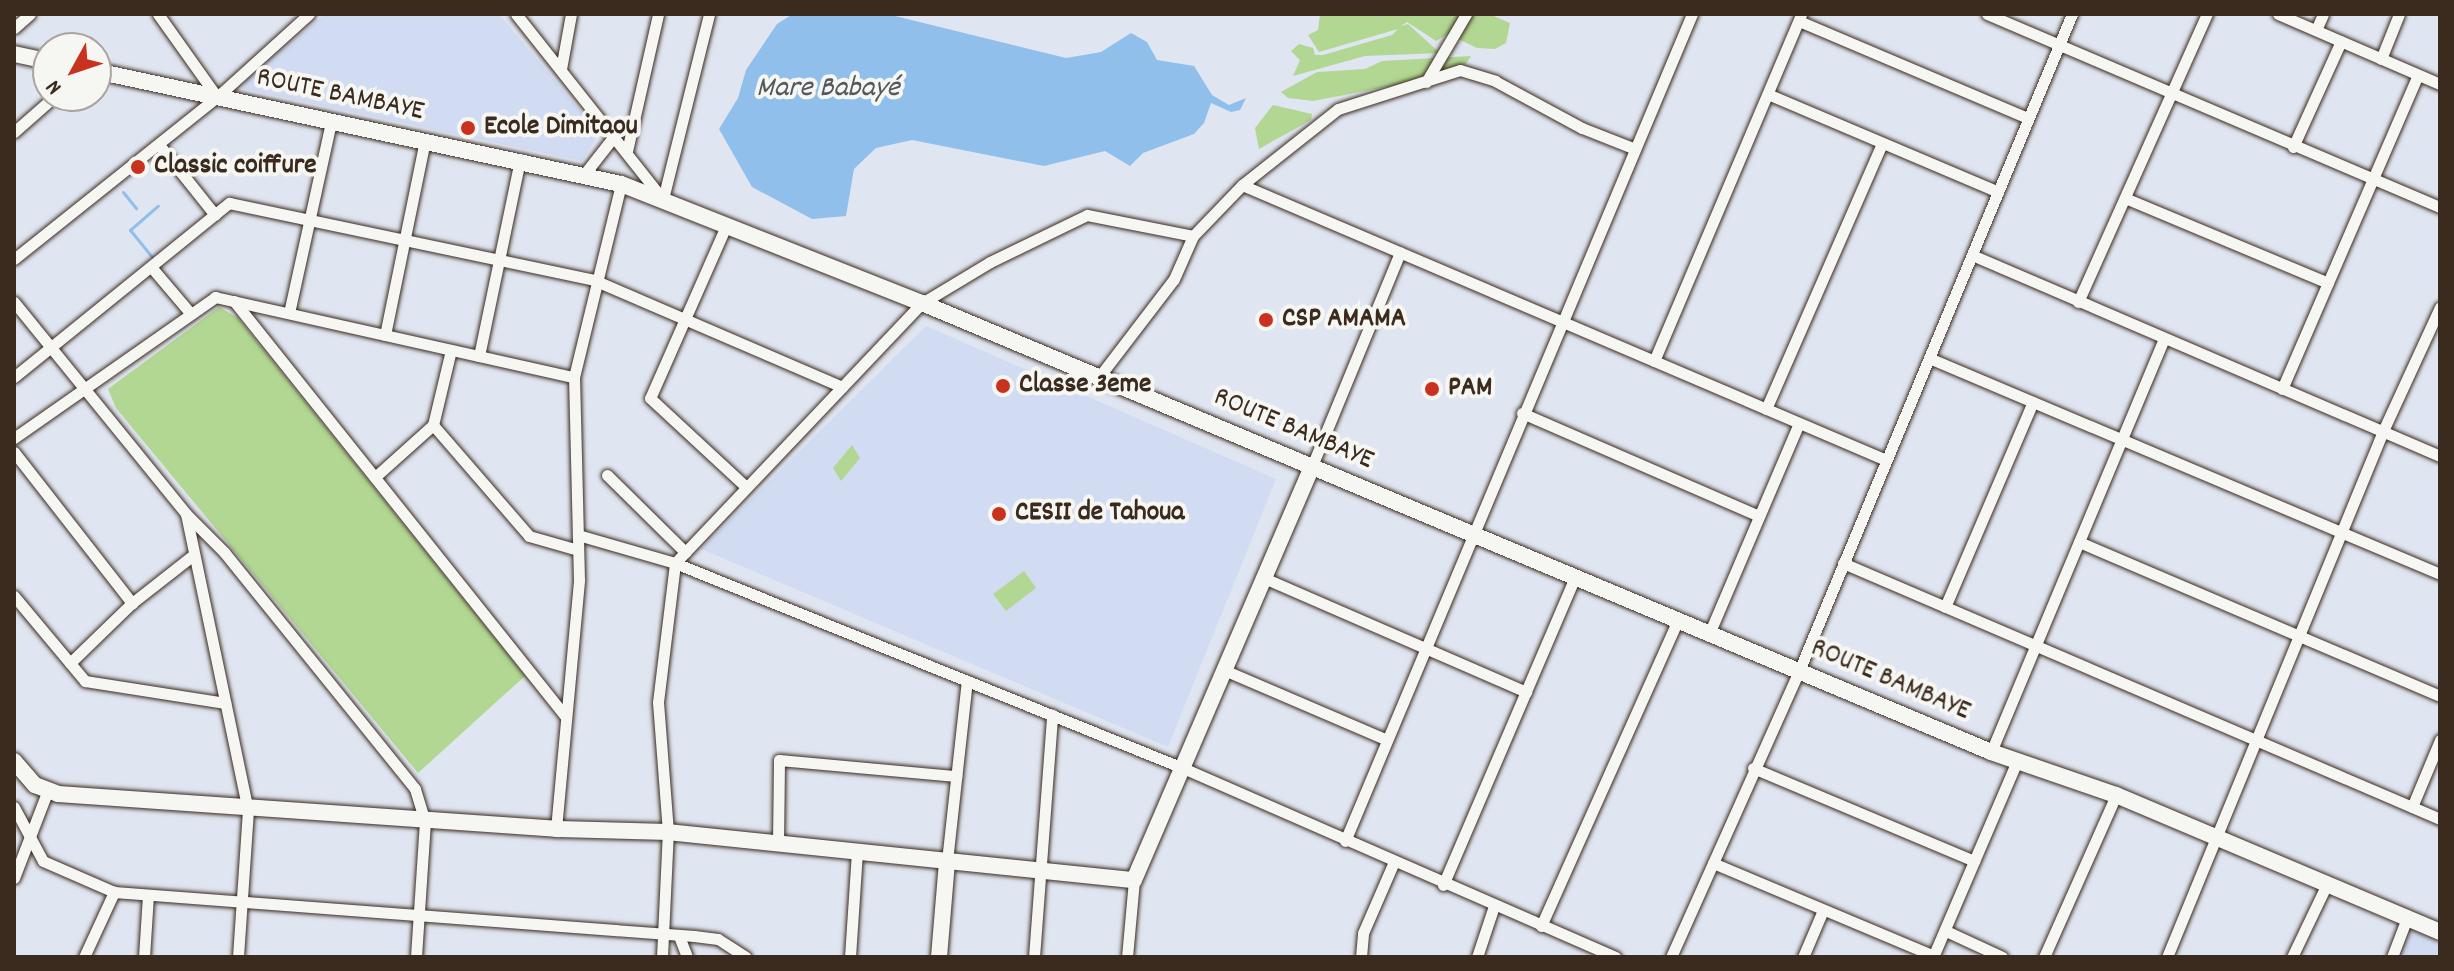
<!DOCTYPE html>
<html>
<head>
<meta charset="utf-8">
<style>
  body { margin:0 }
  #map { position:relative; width:2454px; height:971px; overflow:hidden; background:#e0e6f1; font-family:Dekko,sans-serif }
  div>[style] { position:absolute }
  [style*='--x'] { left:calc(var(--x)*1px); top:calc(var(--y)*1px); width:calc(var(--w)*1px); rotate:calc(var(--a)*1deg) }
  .built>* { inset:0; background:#d1dbf1 }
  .green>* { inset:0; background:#b1d793 }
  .water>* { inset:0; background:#90bfeb }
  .stream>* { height:3px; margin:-1.5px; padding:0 1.5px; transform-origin:1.5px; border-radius:1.5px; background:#90bfeb }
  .roads { filter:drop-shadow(0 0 2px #3b2a1e) drop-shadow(0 0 2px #3b2a1e) }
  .street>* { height:11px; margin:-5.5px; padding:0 5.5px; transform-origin:5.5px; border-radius:5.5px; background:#f6f6f2 }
  .secondary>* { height:16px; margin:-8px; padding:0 8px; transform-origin:8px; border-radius:8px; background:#f6f6f2 }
  .dots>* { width:22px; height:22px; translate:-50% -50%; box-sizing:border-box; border:4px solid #f6f6f2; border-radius:50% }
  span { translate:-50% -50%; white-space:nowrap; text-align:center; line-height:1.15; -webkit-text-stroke:8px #f6f6f2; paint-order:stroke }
  .street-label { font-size:28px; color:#3b2a1e }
  .poi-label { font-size:28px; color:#3b2a1e; font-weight:700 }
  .left { translate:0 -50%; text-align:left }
  .water-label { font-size:30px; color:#54575c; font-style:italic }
  .frame { position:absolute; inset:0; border:16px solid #3b2a1e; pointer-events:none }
  .north { position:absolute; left:32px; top:32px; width:80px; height:80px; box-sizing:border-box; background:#f6f6f2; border:2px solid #aba49d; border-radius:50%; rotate:230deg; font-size:22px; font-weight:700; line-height:32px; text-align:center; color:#3b2a1e }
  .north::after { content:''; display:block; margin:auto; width:28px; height:36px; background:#c8321e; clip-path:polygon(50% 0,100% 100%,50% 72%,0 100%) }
</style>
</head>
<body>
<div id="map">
  <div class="built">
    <i style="clip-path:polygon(325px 14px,499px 14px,599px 133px,582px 161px,243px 89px,247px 78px)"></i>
    <i style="clip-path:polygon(926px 326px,1276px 479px,1168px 747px,701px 549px)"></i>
    <i style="clip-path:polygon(2408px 928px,2440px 943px,2440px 957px,2397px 957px)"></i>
  </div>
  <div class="green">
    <i style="clip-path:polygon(1320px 14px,1489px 14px,1510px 23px,1506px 43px,1495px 49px,1477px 48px,1448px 34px,1436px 41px,1407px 22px,1401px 26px,1408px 24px,1440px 53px,1365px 56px,1293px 76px,1300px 60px,1291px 51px,1299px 44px,1313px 48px,1315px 55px,1323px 55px,1392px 35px,1398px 29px,1319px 52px,1308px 35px,1318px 30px)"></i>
    <i style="clip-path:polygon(1471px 56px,1466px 64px,1433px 78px,1313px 101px,1288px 98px,1281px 92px,1317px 72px,1365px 69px,1382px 61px)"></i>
    <i style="clip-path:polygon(1273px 105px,1312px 114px,1311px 120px,1259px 149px,1255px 128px)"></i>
    <i style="clip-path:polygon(219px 307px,238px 318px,525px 676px,418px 773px,116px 408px,108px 389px)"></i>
    <i style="clip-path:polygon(852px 445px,860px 458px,841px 481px,833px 468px)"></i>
    <i style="clip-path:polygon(1024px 571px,1036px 588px,1006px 611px,993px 594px)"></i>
  </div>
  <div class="water">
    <i style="clip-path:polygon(793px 14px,887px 14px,1066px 58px,1101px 52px,1131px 33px,1147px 42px,1157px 60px,1194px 66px,1212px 95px,1229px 105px,1246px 98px,1240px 110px,1231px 112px,1211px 103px,1204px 123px,1194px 134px,1143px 153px,1130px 166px,1105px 151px,1044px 166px,912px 140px,876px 148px,854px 169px,846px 216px,812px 219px,752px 187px,719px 129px,738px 98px,746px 70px,777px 24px)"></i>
  </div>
  <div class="stream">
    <i style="--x:123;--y:192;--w:21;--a:51"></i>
    <i style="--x:152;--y:257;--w:35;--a:-129"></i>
    <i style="--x:130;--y:230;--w:37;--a:-41"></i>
  </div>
  <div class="roads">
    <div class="street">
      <i style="--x:158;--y:14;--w:102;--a:54.6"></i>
      <i style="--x:217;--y:97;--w:124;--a:-42.1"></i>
      <i style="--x:516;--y:14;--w:235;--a:51.6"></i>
      <i style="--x:1987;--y:14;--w:492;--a:23.1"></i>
      <i style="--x:2278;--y:14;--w:176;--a:23.4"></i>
      <i style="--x:1799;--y:21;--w:249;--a:23"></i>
      <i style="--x:14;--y:28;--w:21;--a:-41"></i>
      <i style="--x:2316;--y:30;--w:17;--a:-66"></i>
      <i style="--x:2381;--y:59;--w:48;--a:-68.2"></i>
      <i style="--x:561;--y:69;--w:56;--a:-79.7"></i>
      <i style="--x:1426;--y:82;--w:79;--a:-59.5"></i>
      <i style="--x:1770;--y:95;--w:248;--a:23"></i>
      <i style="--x:14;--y:132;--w:55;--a:-41.3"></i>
      <i style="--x:160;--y:146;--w:88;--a:51.4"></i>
      <i style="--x:2293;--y:147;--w:116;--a:-65.6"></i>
      <i style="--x:627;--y:151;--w:140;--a:-77.2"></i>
      <i style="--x:586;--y:172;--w:47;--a:-51.9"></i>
      <i style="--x:1242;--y:185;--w:700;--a:23.12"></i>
      <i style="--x:2125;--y:198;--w:220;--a:22.7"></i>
      <i style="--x:663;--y:199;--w:191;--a:-76"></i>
      <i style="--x:726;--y:226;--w:188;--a:113.8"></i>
      <i style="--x:650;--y:398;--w:131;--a:42.8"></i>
      <i style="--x:1972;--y:255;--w:509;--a:23.24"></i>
      <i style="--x:14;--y:259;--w:260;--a:-38.6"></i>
      <i style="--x:152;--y:268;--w:60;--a:49.7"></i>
      <i style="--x:234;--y:301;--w:532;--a:51.41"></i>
      <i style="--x:14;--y:302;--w:273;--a:50.9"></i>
      <i style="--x:186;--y:514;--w:302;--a:78.2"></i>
      <i style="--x:248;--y:810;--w:147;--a:93.9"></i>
      <i style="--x:2078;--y:302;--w:316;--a:-65.9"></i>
      <i style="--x:289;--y:313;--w:196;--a:-77.6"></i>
      <i style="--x:385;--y:335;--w:199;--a:-78.4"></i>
      <i style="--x:479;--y:356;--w:201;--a:-78.2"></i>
      <i style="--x:1929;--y:358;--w:555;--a:22.91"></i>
      <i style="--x:1654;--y:361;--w:377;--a:-67"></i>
      <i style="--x:14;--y:377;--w:277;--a:-39"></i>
      <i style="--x:229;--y:203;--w:373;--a:11.9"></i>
      <i style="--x:594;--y:280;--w:270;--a:23.3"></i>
      <i style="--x:1099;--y:377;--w:123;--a:-52.6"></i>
      <i style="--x:1174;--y:279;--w:47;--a:-66.2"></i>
      <i style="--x:1193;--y:236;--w:71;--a:-46.1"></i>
      <i style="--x:1242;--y:185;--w:122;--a:-38.4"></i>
      <i style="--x:1338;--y:109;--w:128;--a:-17.7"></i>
      <i style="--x:1460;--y:70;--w:37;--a:17"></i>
      <i style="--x:1495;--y:81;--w:99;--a:28.4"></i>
      <i style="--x:1582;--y:128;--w:57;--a:21.6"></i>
      <i style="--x:2282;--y:389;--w:342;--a:-66.6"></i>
      <i style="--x:1766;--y:409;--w:290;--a:-66.4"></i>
      <i style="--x:1522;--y:413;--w:258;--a:23.5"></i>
      <i style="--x:433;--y:425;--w:147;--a:49.1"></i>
      <i style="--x:529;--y:536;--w:51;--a:15.9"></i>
      <i style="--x:14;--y:438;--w:246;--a:-35"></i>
      <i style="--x:215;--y:297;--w:368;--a:12.6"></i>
      <i style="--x:14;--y:452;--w:192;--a:52"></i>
      <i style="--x:1312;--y:466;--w:231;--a:-67.6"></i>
      <i style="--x:607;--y:475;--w:110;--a:44.6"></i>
      <i style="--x:375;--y:477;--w:78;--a:-41.9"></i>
      <i style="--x:433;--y:425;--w:77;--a:-76.5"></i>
      <i style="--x:186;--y:514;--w:54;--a:45"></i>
      <i style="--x:224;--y:552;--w:304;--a:51.1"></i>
      <i style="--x:415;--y:789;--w:34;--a:73"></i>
      <i style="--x:425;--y:821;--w:136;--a:93.8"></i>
      <i style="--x:578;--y:535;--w:101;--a:16.1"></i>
      <i style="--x:675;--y:563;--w:548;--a:21.98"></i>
      <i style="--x:1183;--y:768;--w:472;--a:23.6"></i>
      <i style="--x:2079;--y:542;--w:392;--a:23.1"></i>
      <i style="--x:1843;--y:563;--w:650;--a:23.21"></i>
      <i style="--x:1264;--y:578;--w:286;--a:23.5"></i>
      <i style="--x:14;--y:596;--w:111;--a:50.1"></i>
      <i style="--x:85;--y:681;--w:142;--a:8.9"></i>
      <i style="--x:1945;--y:607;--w:223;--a:-66.8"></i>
      <i style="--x:1709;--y:634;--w:229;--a:-66.9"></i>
      <i style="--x:70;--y:663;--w:86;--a:-44.1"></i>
      <i style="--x:132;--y:603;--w:76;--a:-38.1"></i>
      <i style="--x:1224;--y:670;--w:177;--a:23.2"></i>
      <i style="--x:1991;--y:752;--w:446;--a:-67.3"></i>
      <i style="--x:1753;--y:768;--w:240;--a:22.8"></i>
      <i style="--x:14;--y:807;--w:61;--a:61.8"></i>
      <i style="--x:43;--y:861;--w:77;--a:23.6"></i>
      <i style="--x:114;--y:892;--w:582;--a:4.34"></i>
      <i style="--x:694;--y:936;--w:24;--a:7"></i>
      <i style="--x:718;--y:939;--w:33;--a:33"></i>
      <i style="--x:2412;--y:807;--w:73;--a:-67.3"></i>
      <i style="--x:556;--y:829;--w:250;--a:-84.7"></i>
      <i style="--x:579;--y:580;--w:203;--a:-91.4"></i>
      <i style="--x:574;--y:377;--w:199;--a:-76.3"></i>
      <i style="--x:1345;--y:841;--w:897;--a:-67.24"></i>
      <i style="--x:778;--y:844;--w:84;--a:-89.3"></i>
      <i style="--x:779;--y:760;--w:178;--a:5.2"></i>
      <i style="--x:947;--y:861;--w:181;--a:-83.7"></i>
      <i style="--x:1713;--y:863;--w:240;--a:22.8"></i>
      <i style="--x:14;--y:878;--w:94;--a:-68.9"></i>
      <i style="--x:1443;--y:885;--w:335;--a:-66.8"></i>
      <i style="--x:1541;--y:926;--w:335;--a:-65.9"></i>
      <i style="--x:1946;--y:931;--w:62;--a:24.9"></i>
      <i style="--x:679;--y:936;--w:22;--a:69"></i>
      <i style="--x:84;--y:957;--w:72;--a:-65.2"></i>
      <i style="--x:144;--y:957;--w:62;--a:-86.3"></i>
      <i style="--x:662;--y:957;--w:125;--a:-87.3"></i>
      <i style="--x:668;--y:832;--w:130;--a:-94.4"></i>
      <i style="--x:658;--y:702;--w:140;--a:-83"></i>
      <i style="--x:675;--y:563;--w:359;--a:-46.5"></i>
      <i style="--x:922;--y:303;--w:79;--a:-31.1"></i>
      <i style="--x:990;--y:262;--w:108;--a:-25.9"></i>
      <i style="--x:1087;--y:215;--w:108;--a:11.2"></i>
      <i style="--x:850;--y:957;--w:105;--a:-86.2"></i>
      <i style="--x:1034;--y:957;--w:243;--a:-85.7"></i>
      <i style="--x:1127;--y:957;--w:77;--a:-84.8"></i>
      <i style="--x:1361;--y:957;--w:24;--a:-85"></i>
      <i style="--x:1363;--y:933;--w:75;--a:-66.5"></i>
      <i style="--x:1477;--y:957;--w:54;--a:-71.6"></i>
      <i style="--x:1671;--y:957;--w:313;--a:-65.9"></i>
      <i style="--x:1799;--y:671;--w:711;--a:-67.44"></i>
      <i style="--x:1803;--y:957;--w:51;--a:-66.9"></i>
      <i style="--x:1933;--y:957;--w:213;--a:-66.8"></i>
      <i style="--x:2044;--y:957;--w:177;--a:-66"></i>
      <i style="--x:2167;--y:957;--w:569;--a:-67.67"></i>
      <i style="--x:2383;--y:431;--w:136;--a:-65.3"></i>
      <i style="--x:2292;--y:957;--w:81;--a:-64.4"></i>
      <i style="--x:2392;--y:957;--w:42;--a:-69"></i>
    </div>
    <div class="secondary">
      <i style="--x:14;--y:54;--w:35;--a:12"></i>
      <i style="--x:96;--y:71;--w:537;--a:12.15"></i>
      <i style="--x:621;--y:184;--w:324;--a:21.6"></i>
      <i style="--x:922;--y:303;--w:1159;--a:22.78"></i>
      <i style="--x:1991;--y:752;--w:132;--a:19"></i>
      <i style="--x:2116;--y:795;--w:352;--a:22.9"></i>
      <i style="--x:14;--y:761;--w:32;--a:49"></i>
      <i style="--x:35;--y:785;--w:25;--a:21"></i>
      <i style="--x:58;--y:794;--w:499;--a:4"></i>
      <i style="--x:556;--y:829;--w:112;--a:1.5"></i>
      <i style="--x:668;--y:832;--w:468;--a:5.9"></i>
      <i style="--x:1134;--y:880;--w:451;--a:-66.7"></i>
      <i style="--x:939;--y:957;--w:96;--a:-85.2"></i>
    </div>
  </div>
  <div class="dots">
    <i style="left:468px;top:128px;background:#c8321e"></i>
    <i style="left:138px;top:167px;background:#c8321e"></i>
    <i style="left:1266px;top:320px;background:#c8321e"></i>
    <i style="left:1003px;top:386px;background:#c8321e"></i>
    <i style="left:1432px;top:389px;background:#c8321e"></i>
    <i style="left:999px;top:514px;background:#c8321e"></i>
  </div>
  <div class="street-label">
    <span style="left:340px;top:96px;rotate:12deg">ROUTE BAMBAYE</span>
    <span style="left:1293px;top:430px;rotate:23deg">ROUTE BAMBAYE</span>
    <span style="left:1890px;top:681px;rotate:23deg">ROUTE BAMBAYE</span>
  </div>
  <div class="poi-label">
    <span class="left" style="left:484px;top:128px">Ecole Dimitaou</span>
    <span class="left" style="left:154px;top:167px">Classic coiffure</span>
    <span class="left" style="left:1282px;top:320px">CSP AMAMA</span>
    <span class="left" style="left:1019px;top:386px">Classe 3eme</span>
    <span class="left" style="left:1448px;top:389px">PAM</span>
    <span class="left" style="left:1015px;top:514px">CESII de Tahoua</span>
  </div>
  <div class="water-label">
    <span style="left:828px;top:90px">Mare Babayé</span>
  </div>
  <div class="frame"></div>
  <div class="north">N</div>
</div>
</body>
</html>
